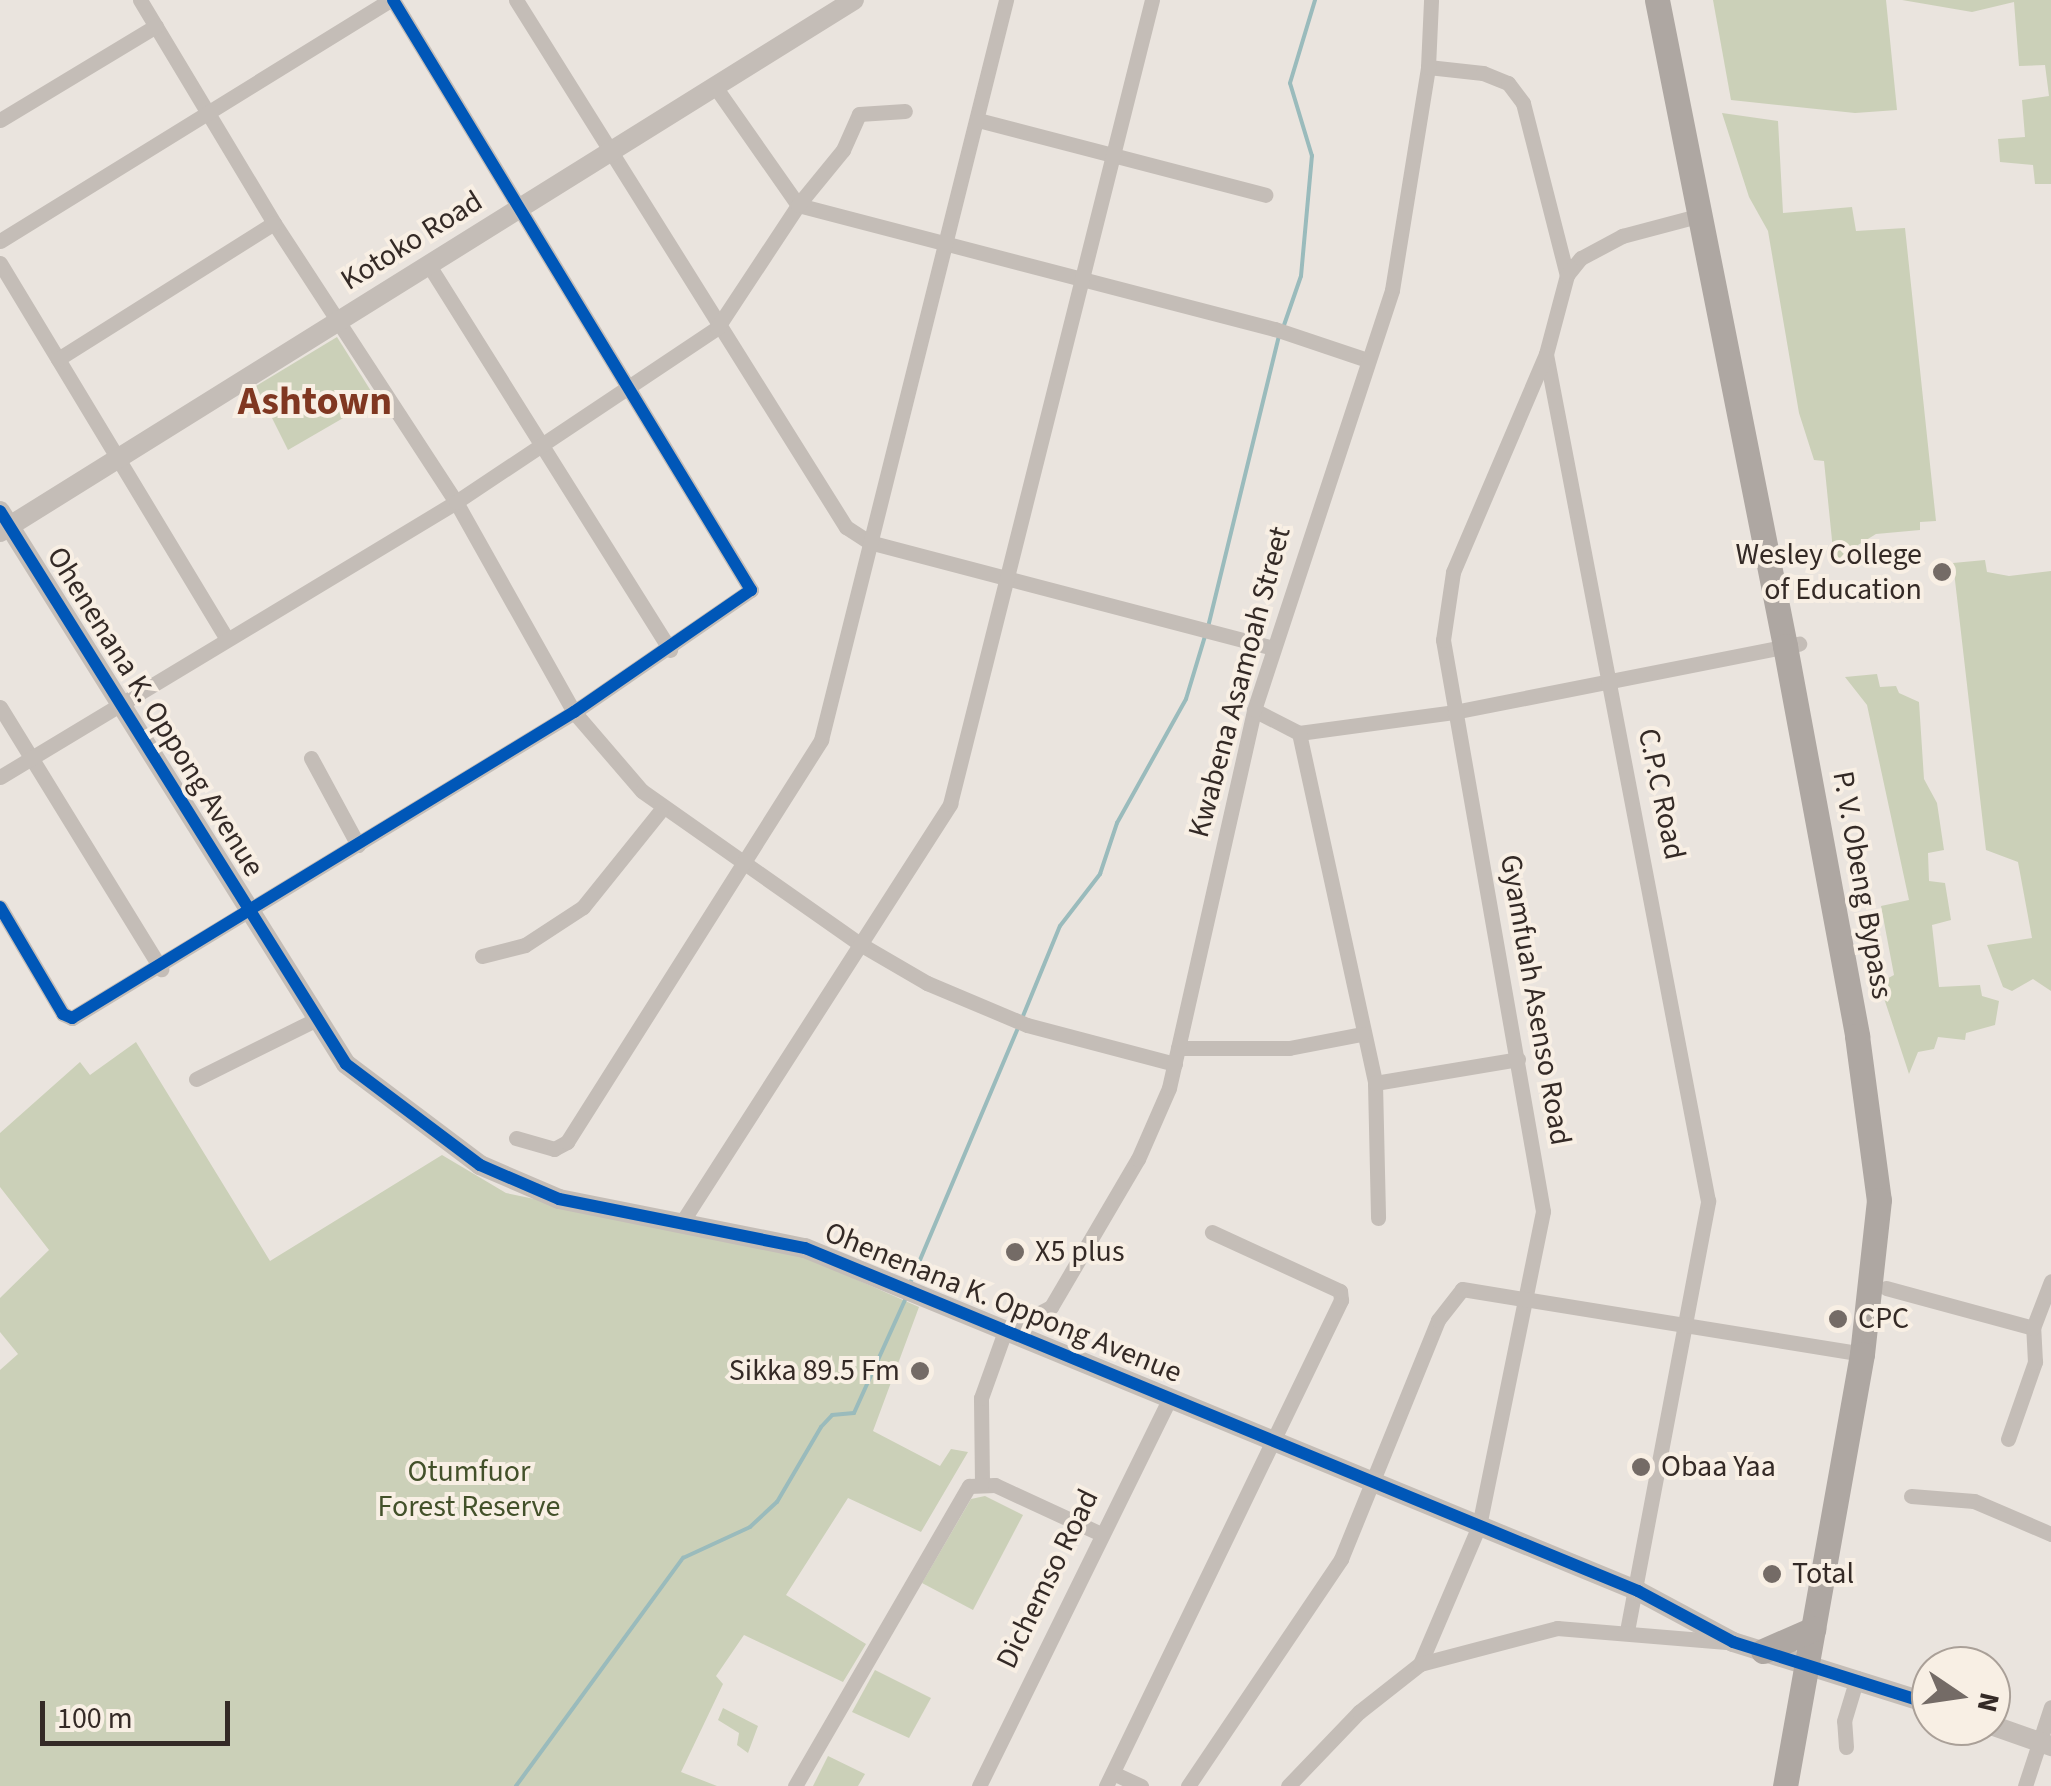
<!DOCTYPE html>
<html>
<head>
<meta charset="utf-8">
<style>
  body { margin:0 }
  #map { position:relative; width:2051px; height:1786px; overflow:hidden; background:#eae4de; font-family:"Source Sans 3",sans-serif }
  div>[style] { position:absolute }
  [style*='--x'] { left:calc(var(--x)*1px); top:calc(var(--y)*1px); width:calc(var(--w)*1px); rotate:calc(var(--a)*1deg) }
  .green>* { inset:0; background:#cbd0b8 }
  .stream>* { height:4px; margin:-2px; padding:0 2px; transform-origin:2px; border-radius:2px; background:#9abbbc }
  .minor>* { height:15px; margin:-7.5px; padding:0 7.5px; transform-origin:7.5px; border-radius:7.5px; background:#c4bdb7 }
  .tertiary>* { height:20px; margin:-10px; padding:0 10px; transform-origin:10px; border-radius:10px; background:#c4bdb7 }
  .trunk>* { height:25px; margin:-12.5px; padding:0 12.5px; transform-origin:12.5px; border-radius:12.5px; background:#aea7a2 }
  .cycleway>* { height:12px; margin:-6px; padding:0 6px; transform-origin:6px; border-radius:6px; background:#0057b8 }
  .dots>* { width:28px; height:28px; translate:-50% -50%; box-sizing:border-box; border:5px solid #f8efe4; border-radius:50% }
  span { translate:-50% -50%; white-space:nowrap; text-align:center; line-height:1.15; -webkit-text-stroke:8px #f8efe4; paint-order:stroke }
  .street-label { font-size:30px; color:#342a26 }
  .poi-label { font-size:30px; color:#342a26 }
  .right { translate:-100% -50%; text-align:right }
  .left { translate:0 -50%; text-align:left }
  .park-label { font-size:30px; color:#43512a }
  .district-label { font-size:40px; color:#803721; font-weight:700 }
  .north { position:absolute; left:1911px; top:1646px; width:100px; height:100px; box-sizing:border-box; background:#f8efe4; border:2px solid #aaa098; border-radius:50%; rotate:103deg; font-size:28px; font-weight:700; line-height:40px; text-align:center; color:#342a26 }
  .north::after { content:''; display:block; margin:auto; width:35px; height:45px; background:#746b66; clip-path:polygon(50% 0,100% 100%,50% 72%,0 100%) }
  .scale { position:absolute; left:40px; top:1701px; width:190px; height:45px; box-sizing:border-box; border:5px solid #342a26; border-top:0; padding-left:12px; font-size:30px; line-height:35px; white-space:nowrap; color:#342a26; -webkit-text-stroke:8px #f8efe4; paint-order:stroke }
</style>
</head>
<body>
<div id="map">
  <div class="green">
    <i style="clip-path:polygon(1713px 0,1886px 0,1897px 110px,1855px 113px,1731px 100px)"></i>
    <i style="clip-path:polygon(1902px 0,2051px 0,2051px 184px,2035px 184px,2033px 165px,2000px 162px,1998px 139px,2025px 137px,2022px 100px,2049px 96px,2045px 65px,2019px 66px,2014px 2px,1972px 12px)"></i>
    <i style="clip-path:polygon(1722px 113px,1778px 121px,1783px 213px,1852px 207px,1856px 231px,1905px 228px,1936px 521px,1920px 522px,1920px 530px,1876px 534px,1858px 545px,1860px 558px,1834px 560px,1824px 461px,1814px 460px,1799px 413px,1768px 231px,1749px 197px)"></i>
    <i style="clip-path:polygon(337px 337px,376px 399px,288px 450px,256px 386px)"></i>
    <i style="clip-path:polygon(1985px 560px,1987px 572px,2009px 576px,2051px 571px,2051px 991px,2033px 979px,2012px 991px,2003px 987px,1987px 945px,2032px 938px,2018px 862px,1986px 850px,1953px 563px)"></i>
    <i style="clip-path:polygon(1877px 674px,1880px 687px,1896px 686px,1899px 693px,1919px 702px,1924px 779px,1937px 803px,1944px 850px,1928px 853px,1929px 881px,1945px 883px,1951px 920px,1932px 925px,1939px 987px,1980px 985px,1982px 996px,1999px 1001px,1995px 1025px,1966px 1033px,1965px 1040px,1938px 1037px,1934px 1049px,1918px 1052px,1909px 1074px,1879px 983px,1894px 975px,1881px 906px,1909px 900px,1867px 705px,1845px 677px)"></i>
    <i style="clip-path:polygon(136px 1042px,270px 1261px,442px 1155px,506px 1193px,796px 1253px,919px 1307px,873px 1431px,940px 1466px,951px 1449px,968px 1452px,921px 1532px,848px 1498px,786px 1595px,866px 1644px,843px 1682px,744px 1635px,716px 1676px,723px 1684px,681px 1772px,717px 1786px,0 1786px,0 1370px,18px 1354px,0 1332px,0 1298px,49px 1250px,0 1187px,0 1133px,80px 1062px,90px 1075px)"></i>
    <i style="clip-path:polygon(985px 1496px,1023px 1515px,973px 1610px,922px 1583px,971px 1499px)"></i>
    <i style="clip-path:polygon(875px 1670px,931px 1698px,909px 1738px,852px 1712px)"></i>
    <i style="clip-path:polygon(723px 1708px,758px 1726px,748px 1753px,737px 1745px,739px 1733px,718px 1720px)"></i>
    <i style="clip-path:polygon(828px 1756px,865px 1774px,858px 1786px,813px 1786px)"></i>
  </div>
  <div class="stream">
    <i style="--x:1283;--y:328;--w:55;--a:-70.9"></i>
    <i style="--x:1301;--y:276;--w:121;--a:-84.8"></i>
    <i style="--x:1312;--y:156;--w:76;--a:-106.8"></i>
    <i style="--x:1290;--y:83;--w:87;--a:-73.2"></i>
    <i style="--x:1208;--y:627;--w:300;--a:-76.3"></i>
    <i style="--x:1023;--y:1016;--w:97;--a:-67.7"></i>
    <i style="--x:1060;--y:926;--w:66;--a:-52.4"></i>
    <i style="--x:1100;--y:874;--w:54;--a:-71.6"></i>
    <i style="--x:1117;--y:823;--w:142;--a:-60.9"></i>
    <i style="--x:1186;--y:699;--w:66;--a:-73.2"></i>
    <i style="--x:909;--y:1286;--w:283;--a:-67.1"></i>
    <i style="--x:516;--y:1786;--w:283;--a:-53.8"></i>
    <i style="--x:683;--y:1558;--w:74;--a:-24.8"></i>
    <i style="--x:750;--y:1527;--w:37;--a:-43"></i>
    <i style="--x:777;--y:1502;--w:87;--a:-59.6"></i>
    <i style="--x:821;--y:1427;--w:16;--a:-47"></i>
    <i style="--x:832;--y:1415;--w:22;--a:-5"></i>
    <i style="--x:854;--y:1413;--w:124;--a:-65.7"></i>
  </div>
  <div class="minor">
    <i style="--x:140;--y:0;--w:260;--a:59"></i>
    <i style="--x:274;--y:223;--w:333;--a:56.9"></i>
    <i style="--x:456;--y:502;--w:241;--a:60.7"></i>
    <i style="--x:574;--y:712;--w:104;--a:49.3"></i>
    <i style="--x:642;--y:791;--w:266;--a:35.1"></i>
    <i style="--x:860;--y:944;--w:78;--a:30.2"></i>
    <i style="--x:927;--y:983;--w:108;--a:22.8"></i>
    <i style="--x:1027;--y:1025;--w:153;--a:14.8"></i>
    <i style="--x:516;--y:0;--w:622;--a:57.95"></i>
    <i style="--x:846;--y:527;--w:27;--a:33"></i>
    <i style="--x:869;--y:542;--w:418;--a:14.7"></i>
    <i style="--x:1428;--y:67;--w:55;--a:6.2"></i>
    <i style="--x:1483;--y:73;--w:27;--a:22"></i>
    <i style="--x:1508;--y:83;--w:25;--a:53"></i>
    <i style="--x:1523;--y:103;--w:178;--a:75.7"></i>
    <i style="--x:716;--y:88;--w:143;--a:55"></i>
    <i style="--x:798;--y:205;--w:493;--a:14.6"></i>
    <i style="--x:1275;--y:329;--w:97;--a:18.6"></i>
    <i style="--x:0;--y:120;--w:182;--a:-31.1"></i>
    <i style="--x:978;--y:120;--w:297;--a:14.6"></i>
    <i style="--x:0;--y:241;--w:458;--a:-31.7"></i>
    <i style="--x:0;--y:263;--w:437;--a:58.9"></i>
    <i style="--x:430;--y:267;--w:452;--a:57.9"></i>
    <i style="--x:58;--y:359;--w:255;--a:-32.2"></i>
    <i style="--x:0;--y:707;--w:308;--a:58.4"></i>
    <i style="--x:1254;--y:710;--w:51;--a:27.1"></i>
    <i style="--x:1299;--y:733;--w:156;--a:-7.7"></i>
    <i style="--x:1454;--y:712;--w:352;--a:-11.2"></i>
    <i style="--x:1299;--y:733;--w:358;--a:77.7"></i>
    <i style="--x:1375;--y:1083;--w:135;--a:88.7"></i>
    <i style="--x:311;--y:758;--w:99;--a:61.6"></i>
    <i style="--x:0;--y:777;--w:533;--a:-31.09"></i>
    <i style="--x:456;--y:502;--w:314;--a:-33.7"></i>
    <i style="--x:717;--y:328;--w:147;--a:-56.6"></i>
    <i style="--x:798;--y:205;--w:71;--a:-50.7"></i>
    <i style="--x:843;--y:150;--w:39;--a:-66"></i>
    <i style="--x:859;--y:114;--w:46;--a:-3.7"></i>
    <i style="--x:0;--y:907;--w:124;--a:59.5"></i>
    <i style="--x:63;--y:1014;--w:10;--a:24"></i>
    <i style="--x:72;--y:1018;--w:588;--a:-31.36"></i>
    <i style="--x:574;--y:712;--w:215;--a:-34.6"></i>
    <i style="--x:751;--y:590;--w:690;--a:-121.25"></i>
    <i style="--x:482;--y:956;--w:44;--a:-14.3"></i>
    <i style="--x:525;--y:945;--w:69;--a:-33.2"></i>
    <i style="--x:583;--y:907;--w:124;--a:-51.2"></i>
    <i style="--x:1178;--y:1048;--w:111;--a:0"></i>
    <i style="--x:1289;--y:1048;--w:74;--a:-10.9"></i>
    <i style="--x:196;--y:1079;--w:135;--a:-26.4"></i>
    <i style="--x:1375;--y:1083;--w:145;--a:-9.5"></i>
    <i style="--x:516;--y:1138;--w:40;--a:16"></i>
    <i style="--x:554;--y:1149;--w:15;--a:-28"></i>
    <i style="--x:567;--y:1142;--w:476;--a:-57.7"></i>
    <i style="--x:821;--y:740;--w:763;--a:-75.96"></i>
    <i style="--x:682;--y:1222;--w:497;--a:-57.3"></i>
    <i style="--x:950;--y:804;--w:829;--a:-75.9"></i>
    <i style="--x:1886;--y:1288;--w:152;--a:15.2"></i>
    <i style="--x:2008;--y:1439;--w:82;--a:-70.7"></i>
    <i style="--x:2035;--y:1362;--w:34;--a:-93"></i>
    <i style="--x:2033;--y:1328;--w:50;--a:-69"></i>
    <i style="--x:982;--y:1482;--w:84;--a:-90.7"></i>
    <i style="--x:981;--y:1398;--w:71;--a:-70.3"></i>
    <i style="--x:1005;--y:1331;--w:52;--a:-27.6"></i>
    <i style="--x:1051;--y:1307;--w:172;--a:-59.6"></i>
    <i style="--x:1138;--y:1159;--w:77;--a:-66.4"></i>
    <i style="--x:1169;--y:1088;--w:387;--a:-77.3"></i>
    <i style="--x:1254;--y:710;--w:442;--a:-71.8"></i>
    <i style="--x:1392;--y:290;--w:226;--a:-80.8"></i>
    <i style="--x:1428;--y:67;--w:67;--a:-87.4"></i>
    <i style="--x:1911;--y:1496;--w:63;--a:4.5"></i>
    <i style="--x:1974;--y:1501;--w:84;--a:23.2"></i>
    <i style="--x:1627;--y:1631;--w:438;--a:-79.3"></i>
    <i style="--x:1708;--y:1201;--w:862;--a:-100.83"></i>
    <i style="--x:1546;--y:354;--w:82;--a:-75.1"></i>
    <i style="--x:1567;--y:275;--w:22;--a:-51"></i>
    <i style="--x:1581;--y:258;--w:47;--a:-28.2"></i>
    <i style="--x:1622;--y:236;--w:82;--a:-14.9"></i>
    <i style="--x:1420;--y:1664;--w:150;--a:-66.9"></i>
    <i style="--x:1479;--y:1526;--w:321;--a:-78.5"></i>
    <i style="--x:1543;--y:1211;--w:580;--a:-99.93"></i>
    <i style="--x:1443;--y:640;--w:69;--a:-81.6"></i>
    <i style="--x:1453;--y:572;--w:237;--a:-66.9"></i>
    <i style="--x:1846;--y:1747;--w:26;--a:-94"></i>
    <i style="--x:1844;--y:1721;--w:45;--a:-73.2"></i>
    <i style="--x:1113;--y:1773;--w:31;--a:25"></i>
    <i style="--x:795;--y:1786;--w:347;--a:-59.9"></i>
    <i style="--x:969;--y:1486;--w:26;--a:-2"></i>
    <i style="--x:995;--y:1485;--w:115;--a:24.8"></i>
    <i style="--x:979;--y:1786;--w:432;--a:-63.8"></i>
    <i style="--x:1106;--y:1786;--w:540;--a:-64.19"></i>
    <i style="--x:1341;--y:1300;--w:9;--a:-96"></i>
    <i style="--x:1340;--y:1291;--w:141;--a:-155.3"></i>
    <i style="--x:1188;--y:1786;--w:274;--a:-56"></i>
    <i style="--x:1341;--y:1559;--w:258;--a:-67.9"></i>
    <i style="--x:1438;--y:1320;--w:39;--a:-52"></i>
    <i style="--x:1462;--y:1289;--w:405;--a:9.2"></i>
    <i style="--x:1288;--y:1786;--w:103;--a:-46.2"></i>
    <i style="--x:1359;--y:1712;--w:78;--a:-38.2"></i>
    <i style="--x:1420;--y:1664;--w:142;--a:-14.7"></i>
    <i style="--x:1557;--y:1628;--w:173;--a:4.7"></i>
    <i style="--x:2025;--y:1786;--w:83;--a:-71.8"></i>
  </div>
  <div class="tertiary">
    <i style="--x:0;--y:511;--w:652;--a:57.97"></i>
    <i style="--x:346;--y:1064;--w:168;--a:37"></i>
    <i style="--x:480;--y:1165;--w:86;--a:23.3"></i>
    <i style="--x:559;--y:1199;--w:251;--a:11.3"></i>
    <i style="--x:805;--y:1248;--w:901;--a:22.38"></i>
    <i style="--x:1638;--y:1591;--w:108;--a:28.2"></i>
    <i style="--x:1733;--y:1642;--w:207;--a:17.4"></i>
    <i style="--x:0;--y:532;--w:1006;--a:-31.92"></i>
    <i style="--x:1991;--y:1725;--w:64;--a:19.3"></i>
  </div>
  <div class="trunk">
    <i style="--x:1657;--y:0;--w:659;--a:78.79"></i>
    <i style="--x:1785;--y:646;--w:397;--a:79.5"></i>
    <i style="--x:1857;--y:1036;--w:165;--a:82.4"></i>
    <i style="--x:1879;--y:1200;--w:155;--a:96.3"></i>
    <i style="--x:1862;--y:1354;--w:439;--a:100.1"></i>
    <i style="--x:1763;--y:1651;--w:55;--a:-23.7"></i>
  </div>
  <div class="cycleway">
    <i style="--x:0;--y:511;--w:652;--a:57.97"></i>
    <i style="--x:346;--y:1064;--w:168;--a:37"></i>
    <i style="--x:480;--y:1165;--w:86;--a:23.3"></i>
    <i style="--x:559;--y:1199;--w:251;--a:11.3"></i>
    <i style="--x:805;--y:1248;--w:901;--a:22.38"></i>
    <i style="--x:1638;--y:1591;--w:108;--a:28.2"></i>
    <i style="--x:1733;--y:1642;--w:207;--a:17.4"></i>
    <i style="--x:0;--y:907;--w:124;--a:59.5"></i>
    <i style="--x:63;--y:1014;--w:10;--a:24"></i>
    <i style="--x:72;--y:1018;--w:588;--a:-31.36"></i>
    <i style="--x:574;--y:712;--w:215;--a:-34.6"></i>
    <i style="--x:751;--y:590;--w:690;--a:-121.25"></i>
  </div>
  <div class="dots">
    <i style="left:1942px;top:572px;background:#746b66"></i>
    <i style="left:1015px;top:1252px;background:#746b66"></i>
    <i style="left:1838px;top:1319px;background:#746b66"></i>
    <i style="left:920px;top:1371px;background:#746b66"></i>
    <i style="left:1641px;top:1467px;background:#746b66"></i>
    <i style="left:1772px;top:1574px;background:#746b66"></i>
  </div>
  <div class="street-label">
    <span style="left:412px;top:241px;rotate:-32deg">Kotoko Road</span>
    <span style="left:1240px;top:682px;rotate:-75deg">Kwabena Asamoah Street</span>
    <span style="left:155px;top:712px;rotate:58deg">Ohenenana K. Oppong Avenue</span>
    <span style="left:1661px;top:794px;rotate:78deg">C.P.C Road</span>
    <span style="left:1862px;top:885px;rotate:80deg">P. V. Obeng Bypass</span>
    <span style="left:1535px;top:1000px;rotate:80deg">Gyamfuah Asenso Road</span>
    <span style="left:1003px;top:1303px;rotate:22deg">Ohenenana K. Oppong Avenue</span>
    <span style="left:1048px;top:1579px;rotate:-64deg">Dichemso Road</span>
  </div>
  <div class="poi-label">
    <span class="right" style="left:1922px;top:572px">Wesley College<br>of Education</span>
    <span class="left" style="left:1035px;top:1252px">X5 plus</span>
    <span class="left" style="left:1858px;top:1319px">CPC</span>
    <span class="right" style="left:900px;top:1371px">Sikka 89.5 Fm</span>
    <span class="left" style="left:1661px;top:1467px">Obaa Yaa</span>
    <span class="left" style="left:1792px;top:1574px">Total</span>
  </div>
  <div class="park-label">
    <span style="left:469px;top:1489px">Otumfuor<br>Forest Reserve</span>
  </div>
  <div class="district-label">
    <span style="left:315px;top:402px">Ashtown</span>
  </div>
  <div class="north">N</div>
  <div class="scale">100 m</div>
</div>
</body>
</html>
